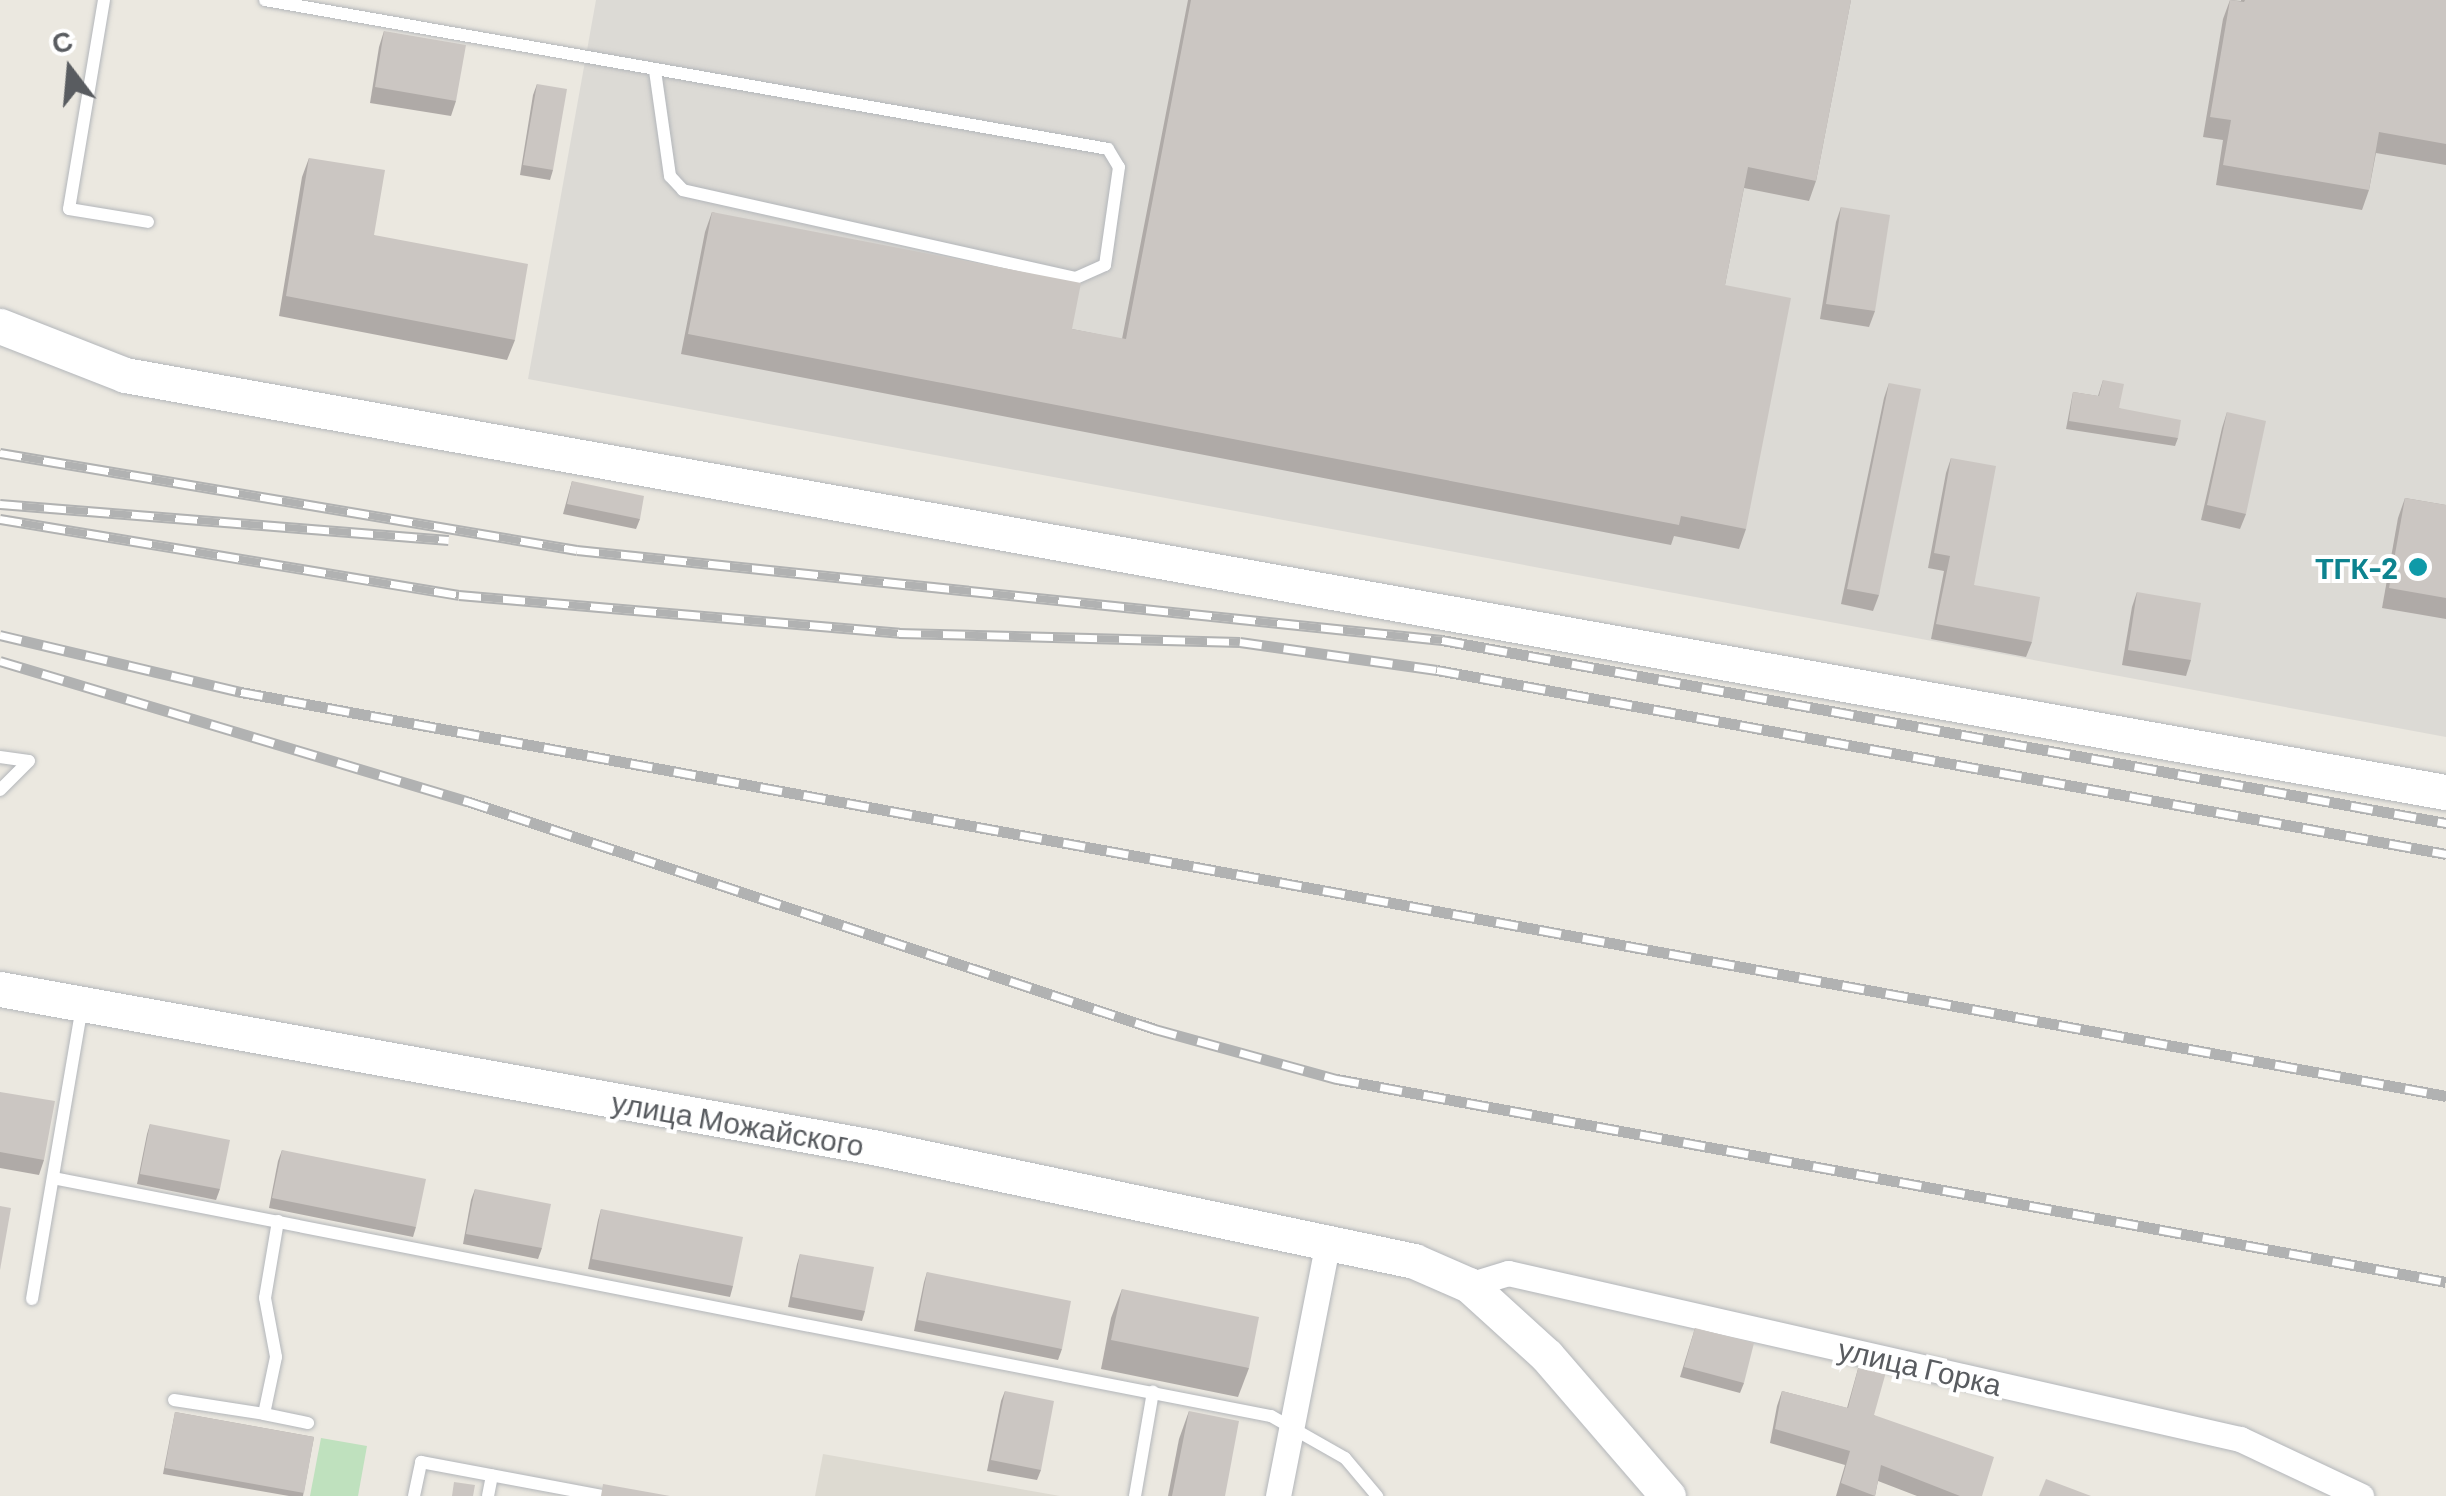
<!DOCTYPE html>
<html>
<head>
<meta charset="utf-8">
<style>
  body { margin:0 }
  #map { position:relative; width:2446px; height:1496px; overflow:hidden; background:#ebe8e0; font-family:Barlow,sans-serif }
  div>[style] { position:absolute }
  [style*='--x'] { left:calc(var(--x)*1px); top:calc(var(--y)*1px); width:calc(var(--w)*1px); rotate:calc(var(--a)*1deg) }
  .industrial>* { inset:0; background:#dcdad5 }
  .education>* { inset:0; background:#dddad1 }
  .green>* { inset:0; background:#bfe1be }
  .roads { filter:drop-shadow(0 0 2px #b3b6ba) drop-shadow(0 0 2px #b3b6ba) }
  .lane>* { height:12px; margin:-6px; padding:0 6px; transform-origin:6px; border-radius:6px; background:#fff }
  .street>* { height:25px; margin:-12.5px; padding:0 12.5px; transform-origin:12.5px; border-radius:12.5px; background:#fff }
  .secondary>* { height:35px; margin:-17.5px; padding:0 17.5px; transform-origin:17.5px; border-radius:17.5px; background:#fff }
  .rail>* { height:11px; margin-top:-5.5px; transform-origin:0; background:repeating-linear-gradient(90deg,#fff 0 22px,#b1b2b2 0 44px); box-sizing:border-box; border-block:2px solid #b1b2b2 }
  .wall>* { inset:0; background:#afaaa7 }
  .building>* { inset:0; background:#cbc6c2 }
  .dots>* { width:28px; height:28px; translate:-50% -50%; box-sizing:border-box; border:5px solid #fff; border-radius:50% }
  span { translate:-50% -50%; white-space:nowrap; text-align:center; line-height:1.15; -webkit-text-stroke:8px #fff; paint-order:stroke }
  .culture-label { font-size:30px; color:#0d838f; font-weight:700 }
  .right { translate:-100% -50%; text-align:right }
  .street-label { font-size:30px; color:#595c60 }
  .north { position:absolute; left:20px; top:20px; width:100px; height:100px; -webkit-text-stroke:8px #fff; paint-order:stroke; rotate:344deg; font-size:28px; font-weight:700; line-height:40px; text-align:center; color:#595c60 }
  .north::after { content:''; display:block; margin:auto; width:35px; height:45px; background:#595c60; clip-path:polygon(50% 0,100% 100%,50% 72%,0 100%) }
</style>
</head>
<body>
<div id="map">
  <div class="industrial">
    <i style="clip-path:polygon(596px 0,2446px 0,2446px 737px,528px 379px)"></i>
  </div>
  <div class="education">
    <i style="clip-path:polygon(823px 1454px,1060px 1496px,815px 1496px)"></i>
  </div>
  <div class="green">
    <i style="clip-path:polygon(321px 1438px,367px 1446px,358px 1496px,310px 1496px)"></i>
  </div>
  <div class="roads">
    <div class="lane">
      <i style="--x:104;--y:0;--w:212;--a:99.5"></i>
      <i style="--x:69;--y:209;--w:80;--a:9.3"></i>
      <i style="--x:265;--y:0;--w:856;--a:10.02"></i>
      <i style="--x:1108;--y:149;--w:21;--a:59"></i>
      <i style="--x:1119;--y:167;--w:99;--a:98.1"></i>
      <i style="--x:1105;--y:265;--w:32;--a:156"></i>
      <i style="--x:1076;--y:278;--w:403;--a:-167.4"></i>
      <i style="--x:683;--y:190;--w:19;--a:-133"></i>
      <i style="--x:670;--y:176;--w:106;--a:-98.1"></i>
      <i style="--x:0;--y:757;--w:29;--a:8"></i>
      <i style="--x:29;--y:761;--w:41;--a:135"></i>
      <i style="--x:53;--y:1178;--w:1241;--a:11.06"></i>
      <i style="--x:1271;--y:1416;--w:85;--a:29.6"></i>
      <i style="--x:1345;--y:1458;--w:50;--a:49.9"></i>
      <i style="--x:278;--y:1221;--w:78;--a:99.6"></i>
      <i style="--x:265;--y:1298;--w:60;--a:79.4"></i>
      <i style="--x:276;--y:1357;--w:58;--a:101.9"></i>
      <i style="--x:264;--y:1414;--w:45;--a:11.6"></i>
      <i style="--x:32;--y:1299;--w:297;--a:-80.3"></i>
      <i style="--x:174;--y:1400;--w:91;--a:8.8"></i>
      <i style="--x:414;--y:1496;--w:35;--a:-78"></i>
      <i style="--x:421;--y:1462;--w:184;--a:10.6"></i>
      <i style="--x:488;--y:1496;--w:21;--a:-79"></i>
      <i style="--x:1135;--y:1496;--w:106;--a:-80.2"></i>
    </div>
    <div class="street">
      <i style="--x:1469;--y:1285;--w:41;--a:-17.1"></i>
      <i style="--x:1508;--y:1273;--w:751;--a:12.78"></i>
      <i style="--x:2240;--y:1439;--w:134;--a:25.2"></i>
      <i style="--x:1278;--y:1496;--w:260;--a:-78.9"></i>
    </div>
    <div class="secondary">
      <i style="--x:0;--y:326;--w:134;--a:21.4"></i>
      <i style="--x:125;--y:375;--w:2358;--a:10.19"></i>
      <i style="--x:0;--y:989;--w:892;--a:10.26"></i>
      <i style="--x:878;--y:1148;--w:548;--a:11.9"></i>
      <i style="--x:1414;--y:1261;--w:60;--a:23.6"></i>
      <i style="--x:1469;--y:1285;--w:105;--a:42.3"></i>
      <i style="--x:1547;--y:1356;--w:185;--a:49.2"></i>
    </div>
  </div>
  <div class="rail">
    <i style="--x:0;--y:453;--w:585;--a:9.54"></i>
    <i style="--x:577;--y:550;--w:870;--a:5.94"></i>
    <i style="--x:1442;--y:640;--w:1021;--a:10.33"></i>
    <i style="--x:0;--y:504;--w:450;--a:4.6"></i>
    <i style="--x:0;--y:519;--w:465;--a:9.4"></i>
    <i style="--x:459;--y:595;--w:442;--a:4.9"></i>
    <i style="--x:899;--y:633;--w:341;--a:1.5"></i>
    <i style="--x:1240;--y:642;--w:199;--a:8.1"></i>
    <i style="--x:1437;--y:670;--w:1026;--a:10.33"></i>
    <i style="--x:0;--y:635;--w:248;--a:13.3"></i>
    <i style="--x:241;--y:692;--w:2242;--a:10.38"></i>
    <i style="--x:0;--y:661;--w:488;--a:16.7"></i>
    <i style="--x:467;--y:801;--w:725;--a:18.33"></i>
    <i style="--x:1155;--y:1029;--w:189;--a:15.4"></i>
    <i style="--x:1337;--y:1079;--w:1127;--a:10.37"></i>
  </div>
  <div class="wall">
    <i style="clip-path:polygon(1188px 0,1851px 0,1816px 181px,1809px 201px,1744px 188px,1725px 285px,1746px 529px,1739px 549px,1674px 536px,1671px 545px,681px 354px,705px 232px,712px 212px,1072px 329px,1122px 339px)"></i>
    <i style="clip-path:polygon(2230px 0,2241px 1px,2241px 0,2446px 0,2446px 165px,2376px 153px,2369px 190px,2362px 210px,2216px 185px,2223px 140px,2203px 137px,2223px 19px)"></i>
    <i style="clip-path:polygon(384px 31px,456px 101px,451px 116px,370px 103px,379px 47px)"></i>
    <i style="clip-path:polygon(537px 84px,553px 170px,550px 180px,520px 175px,533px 95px)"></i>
    <i style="clip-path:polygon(309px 158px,374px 235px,515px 340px,507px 360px,279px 316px,302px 177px)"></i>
    <i style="clip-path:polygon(1841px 207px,1875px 311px,1869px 327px,1820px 319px,1836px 222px)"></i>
    <i style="clip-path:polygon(2103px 380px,2119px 408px,2178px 438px,2175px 446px,2066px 429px,2073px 392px,2098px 396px)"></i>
    <i style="clip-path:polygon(1889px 383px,1879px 595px,1873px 611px,1841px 604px,1884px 398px)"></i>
    <i style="clip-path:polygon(2227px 412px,2246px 514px,2240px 529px,2201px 520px,2222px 428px)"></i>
    <i style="clip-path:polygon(1951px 458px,1974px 585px,2032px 642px,2026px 657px,1931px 639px,1944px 571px,1928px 568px,1946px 473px)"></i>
    <i style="clip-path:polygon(572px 481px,640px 519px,636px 529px,563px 514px)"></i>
    <i style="clip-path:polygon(2405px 498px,2446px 505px,2446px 619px,2382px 608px,2398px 518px)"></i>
    <i style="clip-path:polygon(2137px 592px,2191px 660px,2186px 676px,2122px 665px,2132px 607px)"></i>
    <i style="clip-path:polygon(0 1092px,44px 1160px,39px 1175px,0 1168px)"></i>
    <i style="clip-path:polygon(150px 1124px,220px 1189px,216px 1200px,137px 1184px,147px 1134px)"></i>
    <i style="clip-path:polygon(282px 1150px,416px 1227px,413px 1237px,269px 1208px,278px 1161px)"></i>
    <i style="clip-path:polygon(475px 1189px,542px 1248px,538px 1259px,463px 1244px,471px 1200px)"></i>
    <i style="clip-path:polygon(601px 1209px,733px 1286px,730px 1297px,588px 1269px,598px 1220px)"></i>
    <i style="clip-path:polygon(800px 1254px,865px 1311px,862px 1321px,788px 1307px,797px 1264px)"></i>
    <i style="clip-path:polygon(927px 1272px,1062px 1349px,1058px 1360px,914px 1331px,924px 1282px)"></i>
    <i style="clip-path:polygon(1122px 1289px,1249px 1368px,1238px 1397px,1101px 1369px,1111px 1318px)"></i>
    <i style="clip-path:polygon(1695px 1328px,1744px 1383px,1740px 1393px,1680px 1377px)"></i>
    <i style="clip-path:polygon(1859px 1365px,1874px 1415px,1982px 1496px,1917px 1496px,1878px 1481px,1875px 1496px,1836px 1496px,1845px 1465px,1770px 1443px,1777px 1406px,1782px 1391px,1847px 1408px)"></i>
    <i style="clip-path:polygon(1005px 1391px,1041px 1470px,1037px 1480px,987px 1471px,1001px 1401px)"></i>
    <i style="clip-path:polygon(1189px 1411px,1225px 1496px,1168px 1496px,1179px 1439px)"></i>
    <i style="clip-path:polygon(175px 1412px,314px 1437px,303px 1496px,289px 1496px,163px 1474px)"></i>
  </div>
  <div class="building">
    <i style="clip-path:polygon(1191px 0,1851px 0,1816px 181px,1748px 167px,1725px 285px,1791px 298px,1746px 529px,1681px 516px,1679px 525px,688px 334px,712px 212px,1081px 283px,1072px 329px,1126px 339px)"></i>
    <i style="clip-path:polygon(2230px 0,2244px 2px,2245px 0,2446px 0,2446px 144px,2379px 132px,2369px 190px,2223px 165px,2231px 120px,2210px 117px)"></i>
    <i style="clip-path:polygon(384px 31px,466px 45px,456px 101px,375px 87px)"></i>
    <i style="clip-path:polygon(537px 84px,567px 89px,553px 170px,523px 165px)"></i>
    <i style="clip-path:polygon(309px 158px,385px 170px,374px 235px,528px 264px,515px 340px,286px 296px)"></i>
    <i style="clip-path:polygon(1841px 207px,1890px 215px,1875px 311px,1826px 304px)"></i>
    <i style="clip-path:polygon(2103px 380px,2124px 384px,2119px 408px,2181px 420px,2178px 438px,2069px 421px,2073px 392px,2099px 396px)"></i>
    <i style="clip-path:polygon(1889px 383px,1921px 389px,1879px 595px,1847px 589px)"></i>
    <i style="clip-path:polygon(2227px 412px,2266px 421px,2246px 514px,2207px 505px)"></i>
    <i style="clip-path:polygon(1951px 458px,1996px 466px,1974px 585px,2040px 597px,2032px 642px,1936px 624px,1950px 556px,1934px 553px)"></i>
    <i style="clip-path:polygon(572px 481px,644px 496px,640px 519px,567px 504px)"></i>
    <i style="clip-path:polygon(2405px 498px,2446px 505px,2446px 598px,2389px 588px)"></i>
    <i style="clip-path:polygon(2137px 592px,2201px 603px,2191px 660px,2128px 650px)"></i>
    <i style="clip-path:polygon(0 1092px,55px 1101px,44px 1160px,0 1152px)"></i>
    <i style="clip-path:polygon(150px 1124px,230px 1140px,220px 1189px,140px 1174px)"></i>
    <i style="clip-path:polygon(282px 1150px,426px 1179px,416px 1227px,272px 1198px)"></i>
    <i style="clip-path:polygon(475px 1189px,551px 1204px,542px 1248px,466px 1234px)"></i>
    <i style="clip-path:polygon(0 1206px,11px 1208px,0 1270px)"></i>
    <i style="clip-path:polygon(601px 1209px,743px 1237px,733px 1286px,592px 1259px)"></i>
    <i style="clip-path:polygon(800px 1254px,874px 1267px,865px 1311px,792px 1297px)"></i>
    <i style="clip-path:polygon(927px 1272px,1071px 1301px,1062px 1349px,918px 1320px)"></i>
    <i style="clip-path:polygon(1122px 1289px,1259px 1317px,1249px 1368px,1111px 1340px)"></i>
    <i style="clip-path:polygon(1695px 1328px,1754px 1343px,1744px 1383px,1684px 1367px)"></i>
    <i style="clip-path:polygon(1859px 1365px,1886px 1372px,1874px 1415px,1994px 1457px,1982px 1496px,1960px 1496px,1881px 1465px,1875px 1496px,1841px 1483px,1850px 1451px,1775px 1429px,1782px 1391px,1848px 1408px)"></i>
    <i style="clip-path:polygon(1005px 1391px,1054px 1401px,1041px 1470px,991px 1460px)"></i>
    <i style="clip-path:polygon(1189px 1411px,1239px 1421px,1225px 1496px,1172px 1496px)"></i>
    <i style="clip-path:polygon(175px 1412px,314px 1437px,304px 1493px,165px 1468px)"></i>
    <i style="clip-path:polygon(2046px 1479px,2091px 1496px,2039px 1496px)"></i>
    <i style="clip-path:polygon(454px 1482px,475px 1485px,473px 1496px,452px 1496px)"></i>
    <i style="clip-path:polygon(603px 1484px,670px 1496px,601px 1496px)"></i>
  </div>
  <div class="dots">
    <i style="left:2418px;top:567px;background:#0f9aa8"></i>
  </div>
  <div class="culture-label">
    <span class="right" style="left:2398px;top:567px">ТГК-2</span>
  </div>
  <div class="street-label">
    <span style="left:738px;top:1123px;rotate:10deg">улица Можайского</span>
    <span style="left:1920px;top:1366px;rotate:13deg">улица Горка</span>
  </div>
  <div class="north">С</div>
</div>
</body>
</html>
